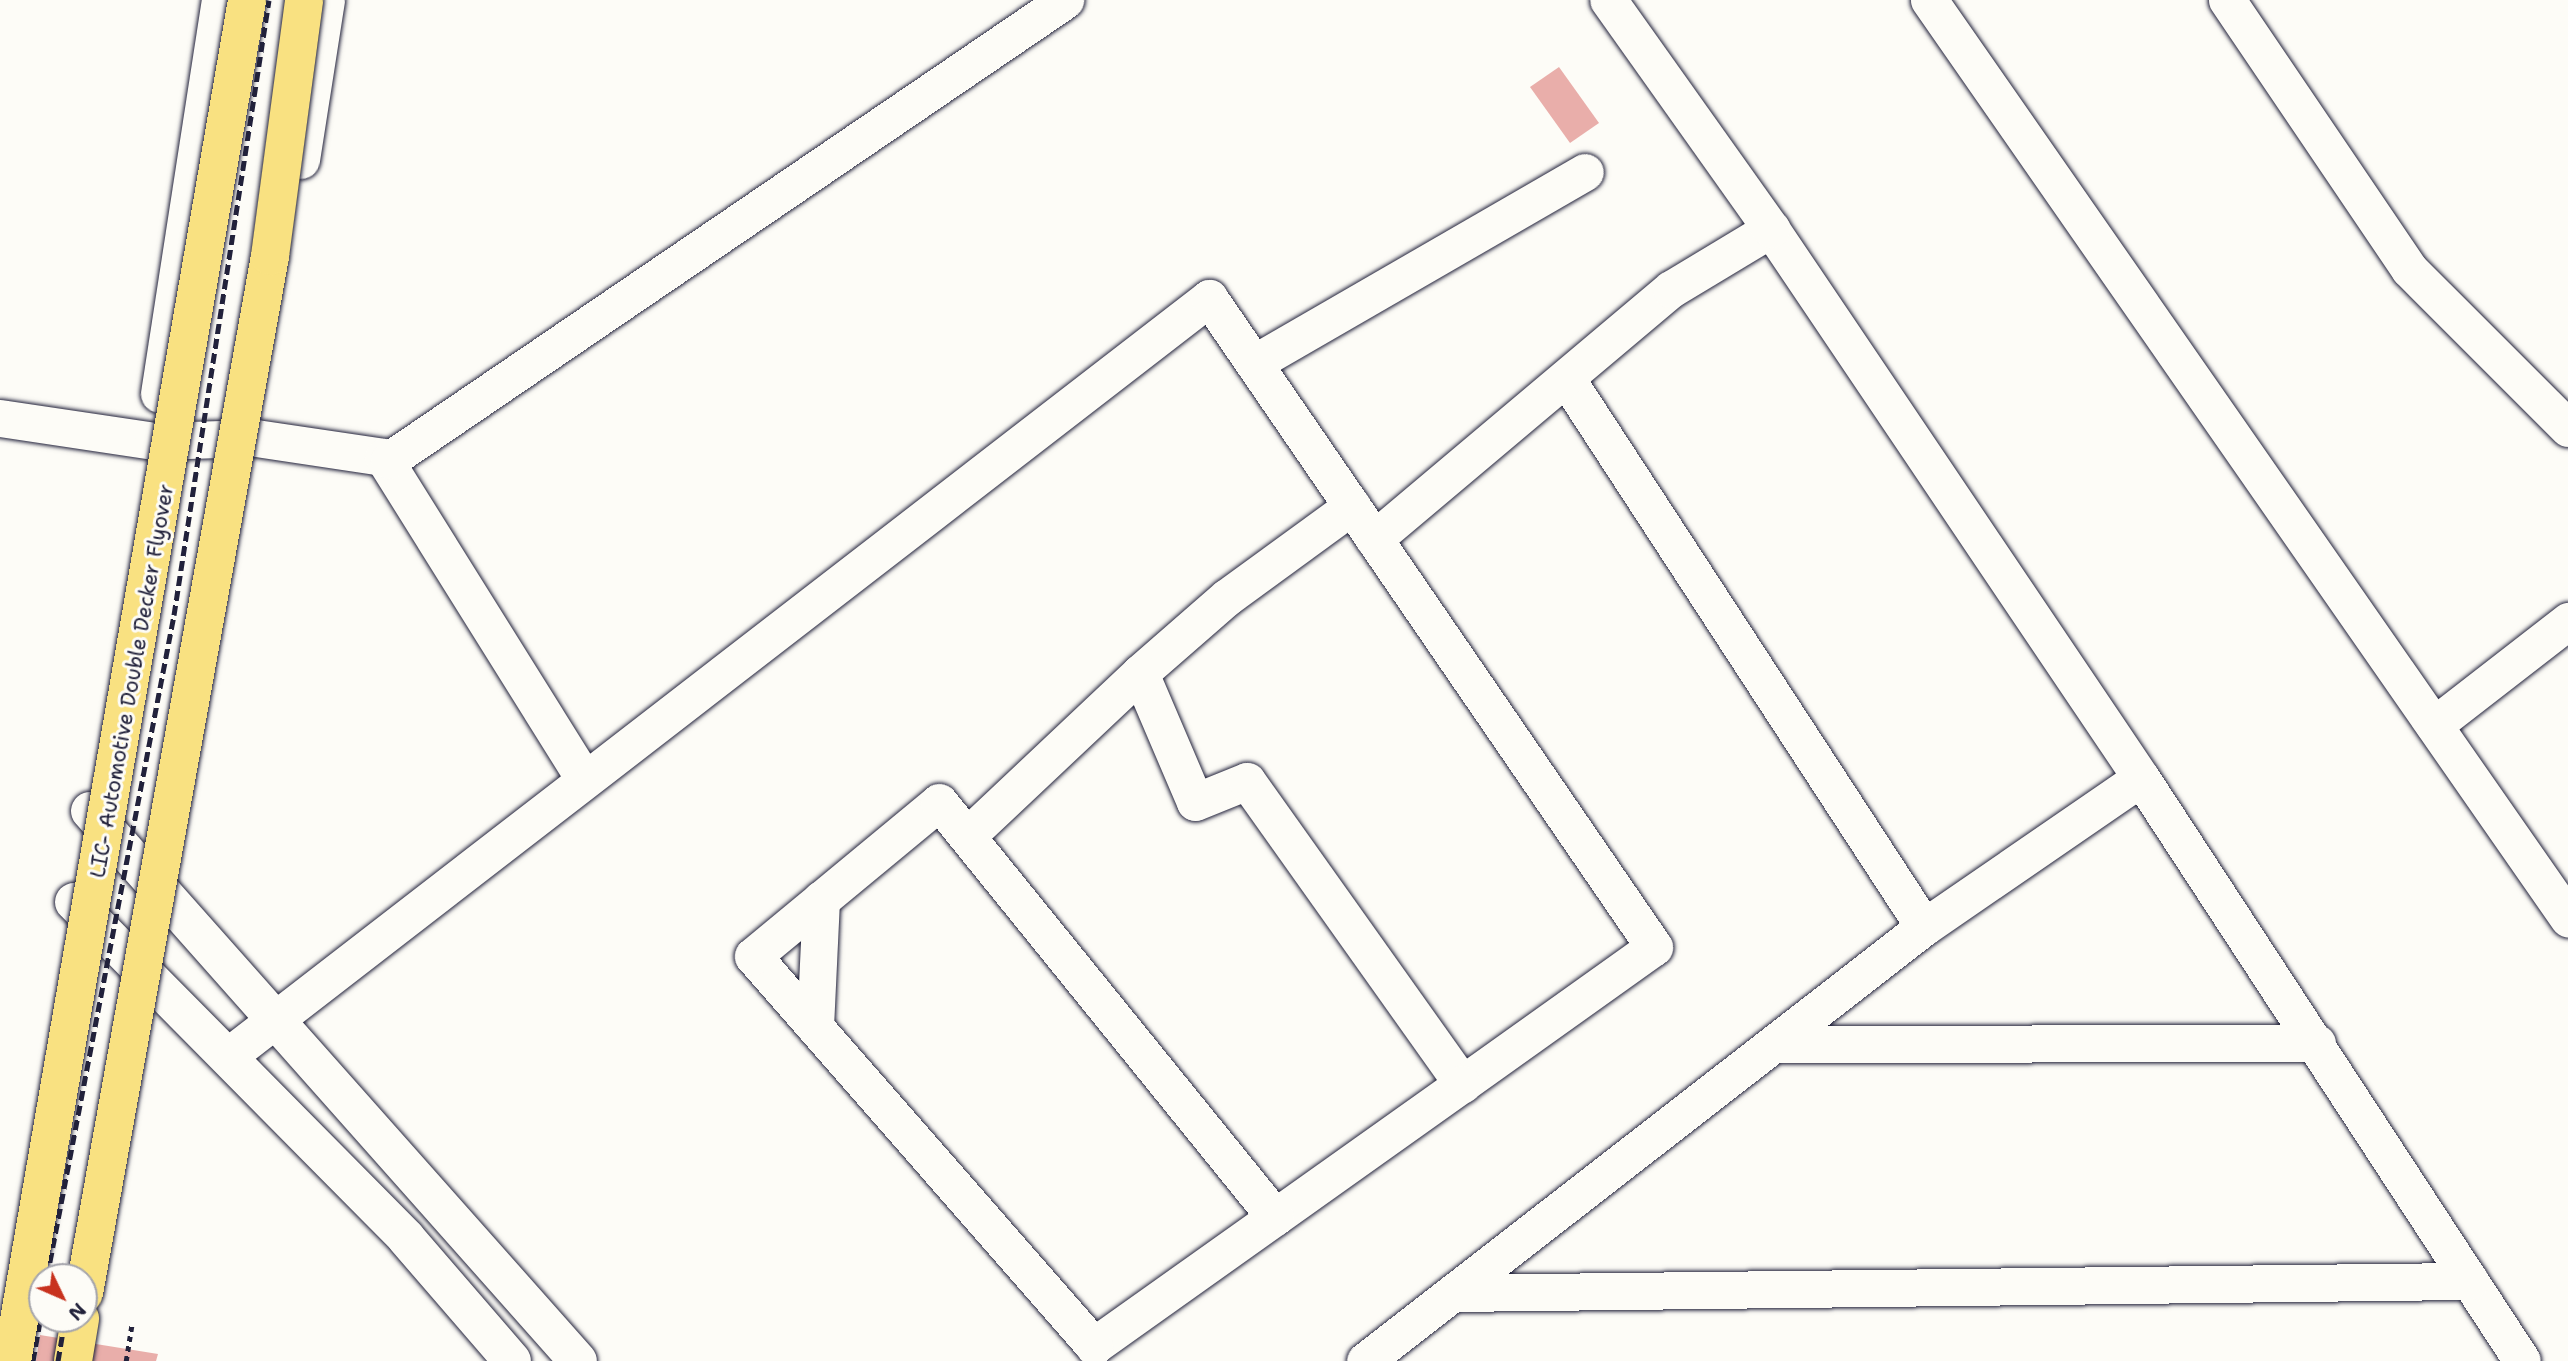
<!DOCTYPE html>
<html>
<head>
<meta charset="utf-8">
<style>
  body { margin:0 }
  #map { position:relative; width:2568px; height:1361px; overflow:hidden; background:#fdfcf7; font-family:"Shantell Sans",sans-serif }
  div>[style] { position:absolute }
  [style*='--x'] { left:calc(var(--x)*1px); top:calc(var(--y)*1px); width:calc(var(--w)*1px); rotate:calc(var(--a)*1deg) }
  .building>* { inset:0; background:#e9aeaa }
  .path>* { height:4.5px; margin-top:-2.25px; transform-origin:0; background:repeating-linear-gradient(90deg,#22223b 0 5px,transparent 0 10px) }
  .roads { filter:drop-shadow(0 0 2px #22223b) drop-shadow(0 0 2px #22223b) }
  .minor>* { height:37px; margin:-18.5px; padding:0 18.5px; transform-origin:18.5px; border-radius:18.5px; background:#fdfcf7 }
  .tertiary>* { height:38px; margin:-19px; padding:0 19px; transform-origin:19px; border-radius:19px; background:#fdfcf7 }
  .secondary>* { height:38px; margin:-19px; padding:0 19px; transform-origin:19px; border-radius:19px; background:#fdfcf7 }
  .primary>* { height:38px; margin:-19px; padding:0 19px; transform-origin:19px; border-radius:19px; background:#f9e181 }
  .rail>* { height:5px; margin-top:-2.5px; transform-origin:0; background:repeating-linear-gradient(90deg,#22223b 0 10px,transparent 0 15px) }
  .bridges { filter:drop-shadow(0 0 2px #22223b) drop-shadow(0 0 2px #22223b) }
  .primary-bridge>* { height:38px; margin:-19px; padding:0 19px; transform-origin:19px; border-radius:19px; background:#f9e181 }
  span { translate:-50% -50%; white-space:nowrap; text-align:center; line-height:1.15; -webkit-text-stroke:6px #fdfcf7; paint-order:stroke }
  .street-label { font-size:21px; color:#22223b }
  .north { position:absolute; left:28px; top:1263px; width:70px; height:70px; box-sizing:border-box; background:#fdfcf7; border:2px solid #a5a5ac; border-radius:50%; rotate:134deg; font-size:19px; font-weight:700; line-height:28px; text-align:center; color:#22223b }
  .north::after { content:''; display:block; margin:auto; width:24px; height:32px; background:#c8321e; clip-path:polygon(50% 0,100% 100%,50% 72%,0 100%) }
</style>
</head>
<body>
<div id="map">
  <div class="building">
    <i style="clip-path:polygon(1559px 67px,1599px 123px,1570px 143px,1530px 87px)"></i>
    <i style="clip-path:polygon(40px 1335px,158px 1354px,156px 1361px,36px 1361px)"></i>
  </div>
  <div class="path">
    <i style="--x:126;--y:1361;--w:38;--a:-81"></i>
  </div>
  <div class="roads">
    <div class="minor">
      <i style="--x:1929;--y:0;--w:1119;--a:55.16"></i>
      <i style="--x:2227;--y:0;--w:325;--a:55.9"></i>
      <i style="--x:2409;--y:269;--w:225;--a:45"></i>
      <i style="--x:1254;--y:363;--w:382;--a:-30"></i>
      <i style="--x:1566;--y:378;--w:655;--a:56.89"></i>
      <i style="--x:0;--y:418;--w:155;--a:8.5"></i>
      <i style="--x:153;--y:441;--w:103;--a:-1.7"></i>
      <i style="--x:256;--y:438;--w:128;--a:8.5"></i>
      <i style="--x:383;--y:457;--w:380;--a:58"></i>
      <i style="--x:389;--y:460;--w:818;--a:-34.23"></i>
      <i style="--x:1352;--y:506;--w:155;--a:143.9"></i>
      <i style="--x:1227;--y:597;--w:116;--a:138.9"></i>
      <i style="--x:1140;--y:673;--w:140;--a:66.9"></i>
      <i style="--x:1195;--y:802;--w:56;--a:-22"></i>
      <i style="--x:1247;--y:781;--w:372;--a:54.6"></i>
      <i style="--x:1374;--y:539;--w:388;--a:-40.1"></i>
      <i style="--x:1671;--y:289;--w:117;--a:-31"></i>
      <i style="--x:2434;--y:725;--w:170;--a:-37.8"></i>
      <i style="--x:2141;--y:778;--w:696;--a:56.83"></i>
      <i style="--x:967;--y:836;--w:238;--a:-43.3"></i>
      <i style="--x:815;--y:1027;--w:128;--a:-87.3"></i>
      <i style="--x:1774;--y:1044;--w:543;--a:-0.11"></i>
      <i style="--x:228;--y:1056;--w:1240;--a:-37.69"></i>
      <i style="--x:1209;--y:298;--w:787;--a:55.56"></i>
      <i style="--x:1654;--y:947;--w:236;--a:144.5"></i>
      <i style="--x:1462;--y:1084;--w:452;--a:144.6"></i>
      <i style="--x:1094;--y:1346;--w:518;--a:-131.17"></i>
      <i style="--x:753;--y:956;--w:241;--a:-39.6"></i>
      <i style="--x:939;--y:802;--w:534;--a:51.01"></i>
      <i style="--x:1453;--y:1293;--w:1017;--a:-0.68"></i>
      <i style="--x:1365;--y:1361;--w:708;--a:-37.83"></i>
      <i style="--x:1924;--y:927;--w:263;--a:-34.5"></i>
      <i style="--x:2141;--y:778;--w:662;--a:-123.98"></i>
      <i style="--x:1771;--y:229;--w:281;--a:-125.4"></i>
    </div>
    <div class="tertiary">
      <i style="--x:90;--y:811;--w:735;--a:48.42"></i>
      <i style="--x:74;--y:902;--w:472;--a:45.3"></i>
      <i style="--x:406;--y:1238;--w:162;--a:49.2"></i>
    </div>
    <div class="secondary">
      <i style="--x:301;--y:160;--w:162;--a:-81.1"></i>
      <i style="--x:160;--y:394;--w:399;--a:-81.2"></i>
    </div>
    <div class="primary">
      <i style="--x:73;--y:1361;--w:43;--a:-80.5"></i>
    </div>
  </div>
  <div class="rail">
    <i style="--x:47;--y:1277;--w:674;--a:-79.14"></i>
    <i style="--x:174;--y:615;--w:622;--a:-81.22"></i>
    <i style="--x:72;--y:1277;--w:669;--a:-79.14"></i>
    <i style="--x:198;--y:620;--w:627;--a:-81.29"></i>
    <i style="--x:33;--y:1361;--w:52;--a:-80"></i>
    <i style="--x:58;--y:1361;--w:43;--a:-80.5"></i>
  </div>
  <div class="bridges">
    <div class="primary-bridge">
      <i style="--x:84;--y:1293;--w:1054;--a:-79.83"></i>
      <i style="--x:270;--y:256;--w:258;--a:-82.4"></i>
      <i style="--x:12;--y:1361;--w:1381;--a:-80.2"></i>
    </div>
  </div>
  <div class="street-label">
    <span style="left:132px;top:681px;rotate:-80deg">LIC- Automotive Double Decker Flyover</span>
  </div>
  <div class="north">N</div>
</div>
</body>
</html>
